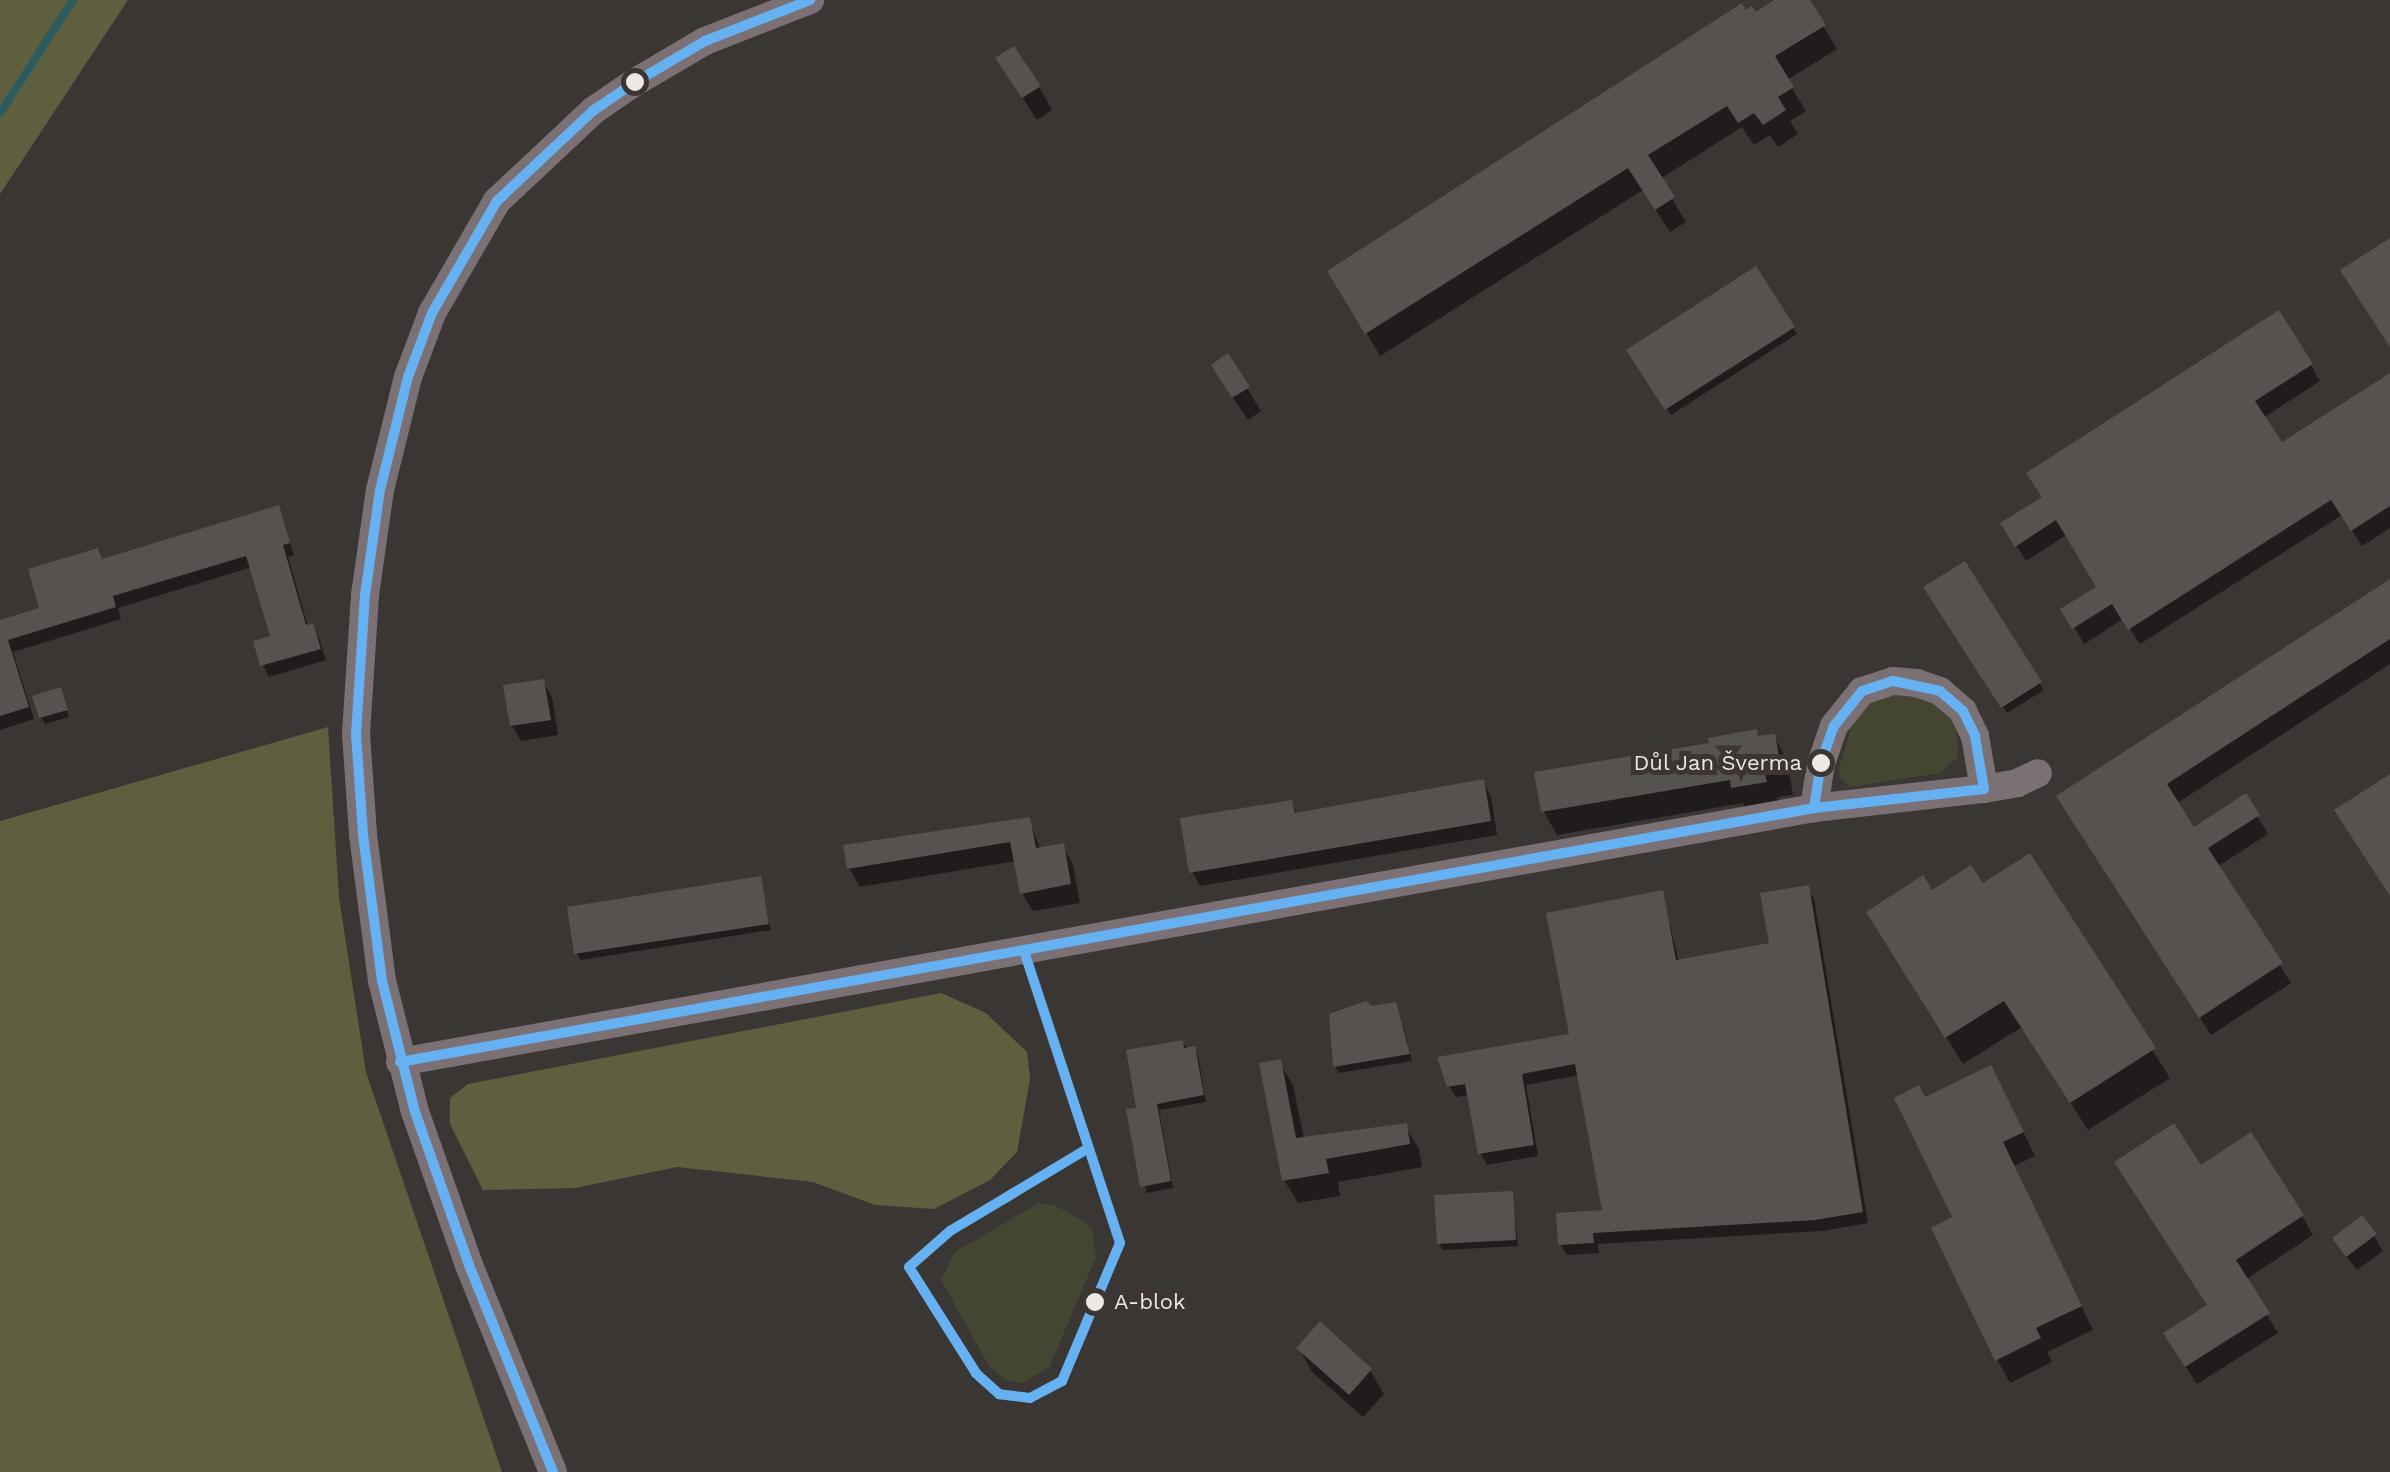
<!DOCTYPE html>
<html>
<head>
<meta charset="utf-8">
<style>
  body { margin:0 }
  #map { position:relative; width:2390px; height:1472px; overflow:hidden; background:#3a3634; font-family:"Work Sans",sans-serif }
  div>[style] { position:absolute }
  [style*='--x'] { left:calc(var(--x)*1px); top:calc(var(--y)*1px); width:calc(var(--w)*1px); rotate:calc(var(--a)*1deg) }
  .green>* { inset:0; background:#454631 }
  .forest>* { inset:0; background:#5e5f3e }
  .shadow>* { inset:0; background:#0007 }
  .stream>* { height:8px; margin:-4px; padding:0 4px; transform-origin:4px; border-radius:4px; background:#2d5b5e }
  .building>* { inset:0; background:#555250 }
  .minor>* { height:28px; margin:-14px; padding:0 14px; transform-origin:14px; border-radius:14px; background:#7b7074 }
  .bus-1>* { height:10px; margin:-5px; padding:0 5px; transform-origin:5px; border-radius:5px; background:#66b1f2 }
  .dots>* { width:28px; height:28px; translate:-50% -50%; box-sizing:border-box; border:5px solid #3c3532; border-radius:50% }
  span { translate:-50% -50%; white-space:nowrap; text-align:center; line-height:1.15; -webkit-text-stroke:10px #3c3532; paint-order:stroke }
  .bus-label { font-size:22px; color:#ede8e6 }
  .right { translate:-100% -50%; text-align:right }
  .left { translate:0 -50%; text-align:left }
</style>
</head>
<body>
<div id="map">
  <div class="green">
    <i style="clip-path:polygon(1894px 694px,1922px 697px,1940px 707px,1956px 727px,1958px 757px,1941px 773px,1850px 787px,1840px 778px,1839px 768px,1854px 719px,1870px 702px)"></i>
    <i style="clip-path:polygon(1039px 1203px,1054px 1205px,1084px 1221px,1092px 1230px,1096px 1257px,1049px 1368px,1022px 1383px,1007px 1380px,989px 1366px,941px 1280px,955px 1252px)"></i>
  </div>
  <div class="forest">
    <i style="clip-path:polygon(0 0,128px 0,0 194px)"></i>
    <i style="clip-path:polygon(328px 727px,339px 898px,366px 1072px,502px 1472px,0 1472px,0 821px)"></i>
    <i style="clip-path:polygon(941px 993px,986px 1013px,1027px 1052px,1030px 1079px,1017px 1152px,990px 1180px,934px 1209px,875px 1205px,813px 1182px,677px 1167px,575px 1188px,483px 1190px,450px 1124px,450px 1098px,468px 1084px)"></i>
  </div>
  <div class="shadow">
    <i style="clip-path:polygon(1778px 0,1807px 0,1837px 49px,1787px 80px,1806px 111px,1790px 121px,1798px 134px,1778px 147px,1770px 135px,1754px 145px,1742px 127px,1660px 179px,1686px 222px,1670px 232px,1643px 190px,1380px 356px,1331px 272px)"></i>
    <i style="clip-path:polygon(1012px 82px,1039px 87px,1052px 110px,1037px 120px)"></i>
    <i style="clip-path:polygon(1756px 269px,1797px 334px,1671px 415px,1629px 351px)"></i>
    <i style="clip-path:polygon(1228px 357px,1261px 411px,1248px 420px,1227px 389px)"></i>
    <i style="clip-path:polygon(2311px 365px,2320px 381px,2263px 418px,2282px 445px,2390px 376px,2390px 528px,2362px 546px,2342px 515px,2140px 644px,2123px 619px,2084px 644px,2064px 610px,2099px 588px,2068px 534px,2026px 561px,2003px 524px)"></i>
    <i style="clip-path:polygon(278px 508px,294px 555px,288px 557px,308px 627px,312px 626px,319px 638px,326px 660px,269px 677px,263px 665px,273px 637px,252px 567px,118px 608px,121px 619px,13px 652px,34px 719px,0 730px,0 622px,42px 609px,97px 551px,103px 561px)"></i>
    <i style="clip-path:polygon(1964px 565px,2044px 690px,2007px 713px,1926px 588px)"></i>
    <i style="clip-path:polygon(2390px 582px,2390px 664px,2176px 804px,2193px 831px,2245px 797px,2268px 834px,2217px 867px,2291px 983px,2211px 1035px,2070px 815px)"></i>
    <i style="clip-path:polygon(543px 682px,552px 697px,558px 735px,521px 741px,512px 726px)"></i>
    <i style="clip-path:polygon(64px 697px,69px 717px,45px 724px,41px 717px)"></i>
    <i style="clip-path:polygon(1756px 732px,1760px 739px,1774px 736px,1787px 760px,1793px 795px,1777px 797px,1778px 805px,1747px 811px,1743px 803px,1557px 835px,1544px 812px,1537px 774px,1712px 745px)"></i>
    <i style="clip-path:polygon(1483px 782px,1491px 796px,1497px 835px,1200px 886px,1192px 872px,1291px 802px,1298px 815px)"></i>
    <i style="clip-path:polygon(1028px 819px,1041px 850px,1063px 846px,1073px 865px,1080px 903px,1033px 911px,1022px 893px,1016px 861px,860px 887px,849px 868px)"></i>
    <i style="clip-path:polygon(2029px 856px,2170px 1078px,2088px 1130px,2022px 1027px,1963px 1064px,1886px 941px,1932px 893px,1982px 887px)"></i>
    <i style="clip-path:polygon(760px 879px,771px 930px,581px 960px,577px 954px)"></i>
    <i style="clip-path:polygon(1807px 888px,1814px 899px,1868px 1223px,1822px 1231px,1598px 1244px,1599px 1253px,1567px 1255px,1560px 1244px,1605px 1212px,1579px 1075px,1526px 1085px,1538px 1156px,1487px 1165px,1480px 1153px,1470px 1095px,1456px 1097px,1449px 1086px,1572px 1036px,1662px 893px,1679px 962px,1772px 945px)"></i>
    <i style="clip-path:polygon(1403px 1025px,1412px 1061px,1339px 1073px,1335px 1067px)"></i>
    <i style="clip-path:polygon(1181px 1043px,1198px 1055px,1206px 1102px,1159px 1110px,1173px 1188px,1146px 1193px,1139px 1110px)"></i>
    <i style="clip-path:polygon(1279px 1062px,1293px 1085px,1304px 1139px,1405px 1126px,1419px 1149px,1422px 1167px,1338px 1182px,1340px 1196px,1298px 1203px,1284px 1180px)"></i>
    <i style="clip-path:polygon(2004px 1092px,2035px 1156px,2014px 1166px,2093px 1330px,2047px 1352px,2052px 1362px,2010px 1383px,1997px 1359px,1924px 1100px)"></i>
    <i style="clip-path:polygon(2200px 1168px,2302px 1216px,2313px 1235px,2245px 1280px,2278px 1333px,2197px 1384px,2176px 1352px,2209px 1307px)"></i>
    <i style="clip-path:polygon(1512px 1193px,1518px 1246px,1443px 1250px,1439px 1244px)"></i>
    <i style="clip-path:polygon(2374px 1236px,2383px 1251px,2357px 1270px,2344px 1254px)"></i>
    <i style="clip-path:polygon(1299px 1348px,1370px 1370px,1384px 1394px,1363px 1417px,1312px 1372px)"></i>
  </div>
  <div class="stream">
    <i style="--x:0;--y:113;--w:135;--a:-57.1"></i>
  </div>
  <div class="building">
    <i style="clip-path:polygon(1774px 0,1810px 0,1826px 25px,1775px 56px,1794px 87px,1778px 97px,1786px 110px,1763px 125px,1754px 113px,1738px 123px,1727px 106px,1648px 155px,1675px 197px,1655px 210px,1628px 168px,1365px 334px,1327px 271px,1742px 3px,1746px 10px,1752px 6px,1756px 12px)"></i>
    <i style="clip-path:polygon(1014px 46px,1041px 86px,1022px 98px,995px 58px)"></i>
    <i style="clip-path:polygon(2390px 238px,2390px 347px,2340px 270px)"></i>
    <i style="clip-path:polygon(1756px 266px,1795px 327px,1665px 410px,1626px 350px)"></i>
    <i style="clip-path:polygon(2279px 310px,2313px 364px,2255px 401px,2282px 442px,2390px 373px,2390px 506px,2351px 531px,2331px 500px,2128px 630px,2112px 604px,2072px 629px,2060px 609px,2096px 587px,2056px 520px,2015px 547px,2000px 523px,2042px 497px,2026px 473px)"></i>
    <i style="clip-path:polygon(1228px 353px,1250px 387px,1232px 398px,1211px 365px)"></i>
    <i style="clip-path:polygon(279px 505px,290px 543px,283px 545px,306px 625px,313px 623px,321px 649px,260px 666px,253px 641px,270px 636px,246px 556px,113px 596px,116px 607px,8px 640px,29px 707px,0 716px,0 620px,39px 608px,28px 569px,98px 548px,102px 559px)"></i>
    <i style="clip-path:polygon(1965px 561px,2042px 682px,2001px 708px,1923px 587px)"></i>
    <i style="clip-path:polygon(2390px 579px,2390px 639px,2167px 784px,2194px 827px,2246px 793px,2260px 815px,2208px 848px,2283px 963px,2199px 1018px,2056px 796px)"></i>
    <i style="clip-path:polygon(544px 679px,551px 720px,510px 726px,503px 685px)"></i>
    <i style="clip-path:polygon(61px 687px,68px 710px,39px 718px,32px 696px)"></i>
    <i style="clip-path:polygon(1757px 729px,1758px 736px,1775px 734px,1782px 772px,1765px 774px,1767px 782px,1731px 788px,1730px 780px,1541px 812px,1534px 772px,1709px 743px,1708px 738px)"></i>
    <i style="clip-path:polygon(2390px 774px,2390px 896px,2334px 810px)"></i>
    <i style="clip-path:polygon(1484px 779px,1491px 821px,1189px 873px,1180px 818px,1292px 800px,1295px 813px)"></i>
    <i style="clip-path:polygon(1030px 817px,1036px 848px,1064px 843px,1071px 884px,1020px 894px,1010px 842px,847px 869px,843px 845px)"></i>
    <i style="clip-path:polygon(2030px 853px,2156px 1048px,2070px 1103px,2004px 1001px,1945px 1038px,1866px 912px,1923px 875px,1932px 890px,1971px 865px,1983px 883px)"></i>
    <i style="clip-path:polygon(761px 876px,769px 924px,574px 954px,567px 907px)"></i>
    <i style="clip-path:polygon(1809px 885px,1863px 1212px,1815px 1220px,1593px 1233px,1594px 1243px,1558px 1245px,1556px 1213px,1602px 1210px,1575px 1064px,1522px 1074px,1534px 1145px,1478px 1154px,1465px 1084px,1447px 1087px,1437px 1057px,1569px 1034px,1546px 913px,1663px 890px,1676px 960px,1769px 943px,1760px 893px)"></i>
    <i style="clip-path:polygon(1366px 1001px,1372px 1006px,1396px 1002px,1410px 1054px,1333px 1067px,1329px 1014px)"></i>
    <i style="clip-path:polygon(1183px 1040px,1184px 1048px,1195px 1046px,1204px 1095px,1157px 1104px,1171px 1181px,1140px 1187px,1126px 1109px,1136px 1108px,1126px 1050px)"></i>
    <i style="clip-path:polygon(1281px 1059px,1296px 1138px,1407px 1123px,1410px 1144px,1326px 1159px,1329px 1173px,1282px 1181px,1259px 1063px)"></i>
    <i style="clip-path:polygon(1991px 1065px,2024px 1132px,2003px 1142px,2082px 1306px,2036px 1328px,2041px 1338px,1995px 1361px,1931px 1228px,1952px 1217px,1894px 1098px,1919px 1085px,1925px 1097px)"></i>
    <i style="clip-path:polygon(2174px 1123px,2201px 1165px,2251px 1132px,2304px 1215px,2236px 1260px,2270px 1313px,2185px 1367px,2163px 1333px,2207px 1305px,2114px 1162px)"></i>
    <i style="clip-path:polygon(1513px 1191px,1516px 1240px,1437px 1244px,1434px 1195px)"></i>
    <i style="clip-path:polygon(2362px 1215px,2377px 1234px,2346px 1257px,2332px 1238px)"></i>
    <i style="clip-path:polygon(1320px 1321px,1372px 1369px,1349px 1395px,1296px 1348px)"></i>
  </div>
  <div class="minor">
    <i style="--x:1984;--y:789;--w:34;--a:-10"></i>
    <i style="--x:2017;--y:783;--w:23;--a:-25"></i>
    <i style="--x:400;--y:1062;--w:1437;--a:-10.18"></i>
    <i style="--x:1814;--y:808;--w:171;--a:-6.4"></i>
    <i style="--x:1984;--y:789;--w:54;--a:-99.6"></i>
    <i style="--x:1975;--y:736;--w:28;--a:-116"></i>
    <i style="--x:1963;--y:711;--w:30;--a:-139"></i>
    <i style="--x:1940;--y:691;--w:24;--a:-161"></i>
    <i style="--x:1917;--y:683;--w:24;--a:-175"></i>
    <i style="--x:1893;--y:681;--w:33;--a:162"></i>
    <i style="--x:1862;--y:691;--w:45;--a:128.7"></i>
    <i style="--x:1834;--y:726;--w:39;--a:109"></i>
    <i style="--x:1821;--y:763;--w:46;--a:98.8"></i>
    <i style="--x:553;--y:1472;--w:223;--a:-112.1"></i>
    <i style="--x:469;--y:1265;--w:162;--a:-109.4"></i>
    <i style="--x:415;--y:1112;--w:135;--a:-104.1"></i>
    <i style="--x:382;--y:981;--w:148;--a:-97.4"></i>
    <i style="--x:363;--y:834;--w:100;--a:-94"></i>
    <i style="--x:356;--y:734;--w:139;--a:-86.3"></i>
    <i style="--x:365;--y:595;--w:106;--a:-81.9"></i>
    <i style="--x:380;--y:490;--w:116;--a:-76.1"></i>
    <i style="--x:408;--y:377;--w:68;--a:-69.4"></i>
    <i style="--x:432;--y:313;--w:129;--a:-59.9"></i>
    <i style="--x:497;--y:201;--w:133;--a:-43.2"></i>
    <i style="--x:594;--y:110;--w:46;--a:-34.4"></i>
    <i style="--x:632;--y:84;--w:85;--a:-30.5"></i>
    <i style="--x:705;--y:41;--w:113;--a:-21.3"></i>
  </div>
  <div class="bus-1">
    <i style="--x:1893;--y:681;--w:48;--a:12"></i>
    <i style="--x:1940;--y:691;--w:30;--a:41"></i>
    <i style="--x:1963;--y:711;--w:28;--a:64"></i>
    <i style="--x:1975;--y:736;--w:54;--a:80.4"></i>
    <i style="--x:1984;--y:789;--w:171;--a:173.6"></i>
    <i style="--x:1814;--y:808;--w:46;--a:-81.2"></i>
    <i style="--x:1821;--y:763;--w:39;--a:-71"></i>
    <i style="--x:1834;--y:726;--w:45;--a:-51.3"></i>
    <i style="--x:1862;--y:691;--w:33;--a:-18"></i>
    <i style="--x:1024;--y:951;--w:307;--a:71.8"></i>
    <i style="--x:1120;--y:1243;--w:150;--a:112.8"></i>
    <i style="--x:1062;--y:1381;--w:36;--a:152"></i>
    <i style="--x:1030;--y:1398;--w:31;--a:-173"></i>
    <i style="--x:999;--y:1394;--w:31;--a:-138"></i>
    <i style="--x:976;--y:1373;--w:125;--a:-122.3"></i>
    <i style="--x:909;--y:1267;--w:55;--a:-41.3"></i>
    <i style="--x:950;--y:1231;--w:160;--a:-30.9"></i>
    <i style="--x:400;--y:1062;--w:1437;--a:-10.18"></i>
    <i style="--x:553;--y:1472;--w:223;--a:-112.1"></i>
    <i style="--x:469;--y:1265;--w:162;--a:-109.4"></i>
    <i style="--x:415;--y:1112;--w:135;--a:-104.1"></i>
    <i style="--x:382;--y:981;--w:148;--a:-97.4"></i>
    <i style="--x:363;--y:834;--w:100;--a:-94"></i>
    <i style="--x:356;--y:734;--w:139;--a:-86.3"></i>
    <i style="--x:365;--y:595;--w:106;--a:-81.9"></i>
    <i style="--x:380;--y:490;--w:116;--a:-76.1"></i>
    <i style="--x:408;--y:377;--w:68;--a:-69.4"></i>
    <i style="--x:432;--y:313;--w:129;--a:-59.9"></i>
    <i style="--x:497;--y:201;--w:133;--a:-43.2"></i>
    <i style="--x:594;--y:110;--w:46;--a:-34.4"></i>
    <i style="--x:632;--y:84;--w:85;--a:-30.5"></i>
    <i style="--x:705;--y:41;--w:113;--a:-21.3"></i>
  </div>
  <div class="dots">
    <i style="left:635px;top:82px;background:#ede8e6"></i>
    <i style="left:1821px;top:763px;background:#ede8e6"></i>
    <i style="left:1095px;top:1302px;background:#ede8e6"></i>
  </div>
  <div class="bus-label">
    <span class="right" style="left:1802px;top:763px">Důl Jan Šverma</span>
    <span class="left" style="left:1114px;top:1302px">A-blok</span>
  </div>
</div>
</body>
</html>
